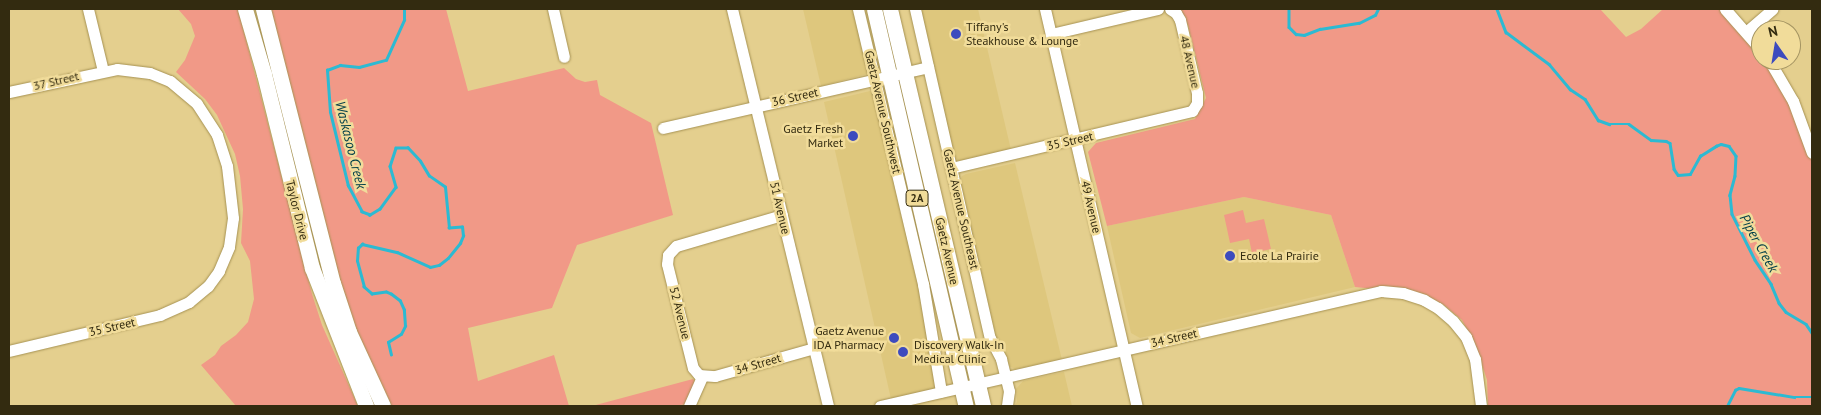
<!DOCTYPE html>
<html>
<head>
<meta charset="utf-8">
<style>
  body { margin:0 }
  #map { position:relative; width:1821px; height:415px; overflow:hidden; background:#e4cf8e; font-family:"PT Sans",sans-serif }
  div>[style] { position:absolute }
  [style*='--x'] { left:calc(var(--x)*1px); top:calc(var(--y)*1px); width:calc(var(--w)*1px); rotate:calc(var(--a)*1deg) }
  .built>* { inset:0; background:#dec77d }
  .green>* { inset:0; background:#f19987 }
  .stream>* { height:2.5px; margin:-1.25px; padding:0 1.25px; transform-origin:1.25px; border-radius:1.25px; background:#2cbad2 }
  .roads { filter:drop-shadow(0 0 1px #a69253) drop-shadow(0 0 1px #a69253) }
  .minor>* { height:11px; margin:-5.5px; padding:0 5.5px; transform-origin:5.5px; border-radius:5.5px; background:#fff }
  .major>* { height:15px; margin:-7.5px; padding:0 7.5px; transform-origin:7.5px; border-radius:7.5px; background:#fff }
  .dots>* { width:14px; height:14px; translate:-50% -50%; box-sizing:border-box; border:2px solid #f1dc9a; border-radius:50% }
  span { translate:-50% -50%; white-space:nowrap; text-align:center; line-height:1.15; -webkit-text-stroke:5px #f1dc9a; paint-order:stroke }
  .shield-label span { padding:1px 4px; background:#f1dc9a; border:1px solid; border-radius:4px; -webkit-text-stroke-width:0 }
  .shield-label { font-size:11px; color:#332b10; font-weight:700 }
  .poi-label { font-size:12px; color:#332b10 }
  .left { translate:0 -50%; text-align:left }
  .right { translate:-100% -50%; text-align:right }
  .street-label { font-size:12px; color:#332b10 }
  .water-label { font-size:14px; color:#003e48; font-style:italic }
  .frame { position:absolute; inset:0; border:10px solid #332b10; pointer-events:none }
  .north { position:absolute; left:1751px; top:20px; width:50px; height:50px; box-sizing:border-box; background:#f1dc9a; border:1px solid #a59563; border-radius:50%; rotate:347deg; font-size:14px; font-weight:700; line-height:20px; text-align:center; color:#332b10 }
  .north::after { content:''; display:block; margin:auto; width:18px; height:22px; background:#3d4bbe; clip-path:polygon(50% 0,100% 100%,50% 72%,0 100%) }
</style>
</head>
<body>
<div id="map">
  <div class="built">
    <i style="clip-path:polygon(803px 9px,855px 9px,869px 71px,867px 74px,821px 86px)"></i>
    <i style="clip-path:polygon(919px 9px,978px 9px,1011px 150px,963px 161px,957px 160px,954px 154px)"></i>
    <i style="clip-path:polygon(870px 91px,872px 92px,920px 284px,935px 385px,933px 389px,891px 399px,824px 102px)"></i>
    <i style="clip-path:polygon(1015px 163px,1062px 360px,1015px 369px,1009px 366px,1004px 353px,998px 345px,960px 182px,962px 176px,966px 174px)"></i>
    <i style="clip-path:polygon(1244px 197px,1331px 215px,1355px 287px,1140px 338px,1131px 333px,1107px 226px)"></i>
    <i style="clip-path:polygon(1064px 372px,1072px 406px,1014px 406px,1017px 402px,1016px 389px,1023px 381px)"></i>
  </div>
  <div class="green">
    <i style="clip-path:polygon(178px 9px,238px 9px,312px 294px,322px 325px,358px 406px,236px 406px,201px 365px,215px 355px,221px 346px,236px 335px,248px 322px,254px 299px,250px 261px,241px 243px,243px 209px,240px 176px,235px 154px,217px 115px,205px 99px,176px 72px,185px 60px,195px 36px,191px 24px)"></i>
    <i style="clip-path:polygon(266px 9px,446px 9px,468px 91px,564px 68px,576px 79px,585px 82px,597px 80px,600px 95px,651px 123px,673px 215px,577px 245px,552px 308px,468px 328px,478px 381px,554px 355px,569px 406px,388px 406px,348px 310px)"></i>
    <i style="clip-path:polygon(1177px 9px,1600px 9px,1626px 37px,1641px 29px,1663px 9px,1725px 9px,1761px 50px,1761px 60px,1769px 60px,1812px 153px,1812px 406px,1488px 406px,1487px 380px,1477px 349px,1462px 320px,1444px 305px,1424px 294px,1355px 287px,1331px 215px,1244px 197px,1107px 226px,1088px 152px,1096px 143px,1195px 119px,1206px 98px,1188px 25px)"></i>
    <i style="clip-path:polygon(1243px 210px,1246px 223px,1264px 219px,1271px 249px,1252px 253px,1249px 239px,1230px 243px,1224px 215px)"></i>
    <i style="clip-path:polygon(693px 379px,695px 382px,687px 404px,673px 406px,592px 406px)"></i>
  </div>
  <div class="stream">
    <i style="--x:1289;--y:9;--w:18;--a:90"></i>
    <i style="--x:1289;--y:27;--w:10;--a:45"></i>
    <i style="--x:1296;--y:34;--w:8;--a:7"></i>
    <i style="--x:1304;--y:35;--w:17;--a:-21"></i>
    <i style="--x:1320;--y:29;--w:39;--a:-9"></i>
    <i style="--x:1359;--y:23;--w:18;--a:-27"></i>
    <i style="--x:1375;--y:15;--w:7;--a:-63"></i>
    <i style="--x:1497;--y:9;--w:25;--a:69"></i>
    <i style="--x:1506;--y:32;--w:54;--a:36.7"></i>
    <i style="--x:1549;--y:64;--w:33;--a:50"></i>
    <i style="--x:1570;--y:89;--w:18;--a:34"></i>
    <i style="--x:1585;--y:99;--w:25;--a:58"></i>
    <i style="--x:1598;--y:120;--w:12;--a:20"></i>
    <i style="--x:1609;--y:124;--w:20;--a:0"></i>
    <i style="--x:1629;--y:124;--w:27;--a:36"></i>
    <i style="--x:1651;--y:140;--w:15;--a:4"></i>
    <i style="--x:1666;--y:141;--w:4;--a:27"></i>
    <i style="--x:1670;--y:143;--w:26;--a:81"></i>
    <i style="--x:1674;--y:169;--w:7;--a:56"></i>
    <i style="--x:1678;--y:175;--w:12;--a:-5"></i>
    <i style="--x:1690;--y:174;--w:21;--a:-61"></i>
    <i style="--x:1700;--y:156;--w:19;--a:-32"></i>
    <i style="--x:1716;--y:146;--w:5;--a:-22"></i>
    <i style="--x:1721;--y:144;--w:8;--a:14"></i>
    <i style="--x:1729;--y:146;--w:12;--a:55"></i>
    <i style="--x:1736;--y:156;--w:20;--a:93"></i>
    <i style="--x:1735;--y:176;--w:20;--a:105"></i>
    <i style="--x:1730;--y:195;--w:19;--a:84"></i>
    <i style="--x:1732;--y:214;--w:51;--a:63.4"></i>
    <i style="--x:1755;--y:260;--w:29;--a:56"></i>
    <i style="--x:1771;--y:284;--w:21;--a:67"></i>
    <i style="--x:1779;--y:303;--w:11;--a:52"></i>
    <i style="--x:1786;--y:312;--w:23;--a:31"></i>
    <i style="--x:1806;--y:324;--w:11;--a:56"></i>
    <i style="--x:391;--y:355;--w:13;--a:-103"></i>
    <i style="--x:388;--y:342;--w:15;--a:-32"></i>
    <i style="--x:401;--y:334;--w:9;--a:-63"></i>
    <i style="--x:405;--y:326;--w:16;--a:-94"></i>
    <i style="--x:404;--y:310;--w:10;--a:-114"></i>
    <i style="--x:400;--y:301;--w:11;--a:-142"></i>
    <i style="--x:391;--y:294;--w:5;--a:-158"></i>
    <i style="--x:386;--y:292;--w:14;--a:172"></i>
    <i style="--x:372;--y:294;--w:11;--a:-139"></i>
    <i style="--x:364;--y:287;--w:27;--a:-105"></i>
    <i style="--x:357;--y:261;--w:13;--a:-86"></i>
    <i style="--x:358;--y:248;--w:6;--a:-45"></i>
    <i style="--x:362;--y:244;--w:36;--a:13"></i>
    <i style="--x:397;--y:252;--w:36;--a:24"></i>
    <i style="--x:430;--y:267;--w:9;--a:-13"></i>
    <i style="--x:439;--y:265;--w:11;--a:-38"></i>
    <i style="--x:448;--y:258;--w:19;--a:-51"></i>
    <i style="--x:460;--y:243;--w:8;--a:-67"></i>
    <i style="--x:463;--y:236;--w:9;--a:-96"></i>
    <i style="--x:462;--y:227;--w:13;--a:176"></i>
    <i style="--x:449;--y:228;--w:41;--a:-95.6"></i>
    <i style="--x:445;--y:187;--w:19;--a:-145"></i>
    <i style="--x:429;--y:176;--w:17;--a:-121"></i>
    <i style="--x:420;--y:161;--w:18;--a:-133"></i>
    <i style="--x:408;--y:148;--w:12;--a:180"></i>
    <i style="--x:396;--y:148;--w:19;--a:108"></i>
    <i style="--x:390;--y:166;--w:22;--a:74"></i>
    <i style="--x:396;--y:187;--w:27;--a:126"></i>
    <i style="--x:380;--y:209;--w:12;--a:149"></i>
    <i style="--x:370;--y:215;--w:9;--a:-159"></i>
    <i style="--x:362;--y:212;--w:30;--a:-118"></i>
    <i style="--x:348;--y:186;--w:76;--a:-103.7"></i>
    <i style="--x:330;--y:112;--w:42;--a:-94.1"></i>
    <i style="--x:327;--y:70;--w:14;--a:-21"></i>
    <i style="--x:340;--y:65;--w:19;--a:6"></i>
    <i style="--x:359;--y:67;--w:28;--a:-15"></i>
    <i style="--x:386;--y:60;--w:44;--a:-65.8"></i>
    <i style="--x:404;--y:20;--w:11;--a:-90"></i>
    <i style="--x:1727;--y:406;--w:18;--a:-63"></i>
    <i style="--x:1735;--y:390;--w:4;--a:-27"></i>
    <i style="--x:1739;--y:388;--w:56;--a:9.3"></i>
    <i style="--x:1794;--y:397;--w:18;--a:0"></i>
  </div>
  <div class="roads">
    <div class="minor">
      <i style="--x:88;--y:9;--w:64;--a:76.4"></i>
      <i style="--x:553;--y:9;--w:49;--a:77.1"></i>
      <i style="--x:732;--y:9;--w:408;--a:76.4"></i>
      <i style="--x:858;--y:9;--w:283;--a:76.7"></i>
      <i style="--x:923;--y:284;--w:109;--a:80.5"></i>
      <i style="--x:915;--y:9;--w:337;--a:77.2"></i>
      <i style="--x:990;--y:338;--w:24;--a:62"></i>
      <i style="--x:1001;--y:359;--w:33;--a:76"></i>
      <i style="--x:1009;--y:391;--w:15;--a:98"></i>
      <i style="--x:1045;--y:9;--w:408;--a:77"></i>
      <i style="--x:1725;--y:9;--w:55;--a:48.7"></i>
      <i style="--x:1746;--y:32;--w:35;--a:-41"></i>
      <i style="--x:1051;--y:34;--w:110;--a:-13.2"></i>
      <i style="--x:1769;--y:60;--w:48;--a:59.7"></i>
      <i style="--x:1793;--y:101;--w:55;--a:69.9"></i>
      <i style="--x:898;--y:74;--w:31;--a:-13"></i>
      <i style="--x:9;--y:92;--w:110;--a:-12"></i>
      <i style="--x:117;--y:69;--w:33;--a:7"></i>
      <i style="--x:150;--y:73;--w:22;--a:22"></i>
      <i style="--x:170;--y:81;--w:35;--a:40"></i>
      <i style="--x:197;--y:104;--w:37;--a:57"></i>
      <i style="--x:217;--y:135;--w:33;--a:72"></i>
      <i style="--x:227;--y:166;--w:52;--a:83.4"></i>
      <i style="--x:233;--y:218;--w:29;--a:98"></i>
      <i style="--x:229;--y:247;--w:26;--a:113"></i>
      <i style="--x:219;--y:271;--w:19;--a:126"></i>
      <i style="--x:208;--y:286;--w:25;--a:140"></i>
      <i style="--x:189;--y:302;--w:32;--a:156"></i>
      <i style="--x:160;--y:315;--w:155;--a:166.6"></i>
      <i style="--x:663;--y:128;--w:225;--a:-12.9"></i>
      <i style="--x:951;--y:168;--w:248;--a:-13.3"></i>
      <i style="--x:1192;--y:111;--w:9;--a:-58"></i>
      <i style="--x:1197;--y:103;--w:10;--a:-90"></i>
      <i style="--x:1197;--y:93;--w:75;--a:-103.1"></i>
      <i style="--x:1180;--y:20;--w:8;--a:-120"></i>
      <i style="--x:1176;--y:13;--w:7;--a:-146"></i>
      <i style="--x:782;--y:215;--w:110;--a:163.7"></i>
      <i style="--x:676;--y:246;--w:12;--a:132"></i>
      <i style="--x:668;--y:255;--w:9;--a:96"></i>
      <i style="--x:667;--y:264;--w:107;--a:76"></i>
      <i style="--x:693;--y:368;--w:9;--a:49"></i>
      <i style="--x:699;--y:375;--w:16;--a:4"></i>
      <i style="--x:715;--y:376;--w:103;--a:-15.8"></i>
      <i style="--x:689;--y:406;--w:32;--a:-66"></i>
      <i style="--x:880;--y:406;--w:514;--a:-12.93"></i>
      <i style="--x:1381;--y:291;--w:22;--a:5"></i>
      <i style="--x:1403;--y:293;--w:22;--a:18"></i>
      <i style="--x:1424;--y:300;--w:16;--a:30"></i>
      <i style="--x:1438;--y:308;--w:20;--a:41"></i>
      <i style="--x:1453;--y:321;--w:21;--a:51"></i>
      <i style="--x:1466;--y:337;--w:24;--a:68"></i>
      <i style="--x:1475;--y:359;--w:47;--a:82.7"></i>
    </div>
    <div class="major">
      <i style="--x:245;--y:9;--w:68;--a:73.7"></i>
      <i style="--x:264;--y:74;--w:200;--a:76.1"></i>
      <i style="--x:312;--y:268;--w:148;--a:68.6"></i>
      <i style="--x:263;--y:9;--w:283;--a:75.7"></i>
      <i style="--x:333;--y:283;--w:52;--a:71.9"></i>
      <i style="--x:349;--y:332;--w:81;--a:65.3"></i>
      <i style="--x:874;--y:9;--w:408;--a:77"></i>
      <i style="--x:890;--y:9;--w:408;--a:76.8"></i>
    </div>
  </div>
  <div class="dots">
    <i style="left:956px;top:34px;background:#3d4bbe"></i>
    <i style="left:853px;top:136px;background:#3d4bbe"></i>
    <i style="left:1230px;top:256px;background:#3d4bbe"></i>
    <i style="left:894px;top:338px;background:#3d4bbe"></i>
    <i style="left:903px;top:352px;background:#3d4bbe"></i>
  </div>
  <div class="shield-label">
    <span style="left:917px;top:198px">2A</span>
  </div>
  <div class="poi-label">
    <span class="left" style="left:966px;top:34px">Tiffany's<br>Steakhouse &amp; Lounge</span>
    <span class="right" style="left:843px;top:136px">Gaetz Fresh<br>Market</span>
    <span class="left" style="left:1240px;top:256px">Ecole La Prairie</span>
    <span class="right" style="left:884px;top:338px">Gaetz Avenue<br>IDA Pharmacy</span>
    <span class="left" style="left:914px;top:352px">Discovery Walk-In<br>Medical Clinic</span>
  </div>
  <div class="street-label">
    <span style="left:1190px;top:62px;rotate:77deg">48 Avenue</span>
    <span style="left:56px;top:81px;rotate:-13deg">37 Street</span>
    <span style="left:795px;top:97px;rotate:-13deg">36 Street</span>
    <span style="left:883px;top:112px;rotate:77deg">Gaetz Avenue Southwest</span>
    <span style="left:1070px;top:141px;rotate:-13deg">35 Street</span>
    <span style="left:1091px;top:207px;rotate:77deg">49 Avenue</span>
    <span style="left:780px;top:208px;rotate:77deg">51 Avenue</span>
    <span style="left:961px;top:209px;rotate:77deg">Gaetz Avenue Southeast</span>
    <span style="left:297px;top:210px;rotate:76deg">Taylor Drive</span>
    <span style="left:947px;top:251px;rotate:77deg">Gaetz Avenue</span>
    <span style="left:680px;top:313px;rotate:76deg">52 Avenue</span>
    <span style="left:112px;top:327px;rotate:-13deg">35 Street</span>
    <span style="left:1174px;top:338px;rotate:-13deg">34 Street</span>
    <span style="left:758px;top:364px;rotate:-16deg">34 Street</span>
  </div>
  <div class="water-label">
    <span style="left:351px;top:145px;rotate:76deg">Waskasoo Creek</span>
    <span style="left:1759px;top:243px;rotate:61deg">Piper Creek</span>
  </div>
  <div class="frame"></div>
  <div class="north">N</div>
</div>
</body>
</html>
